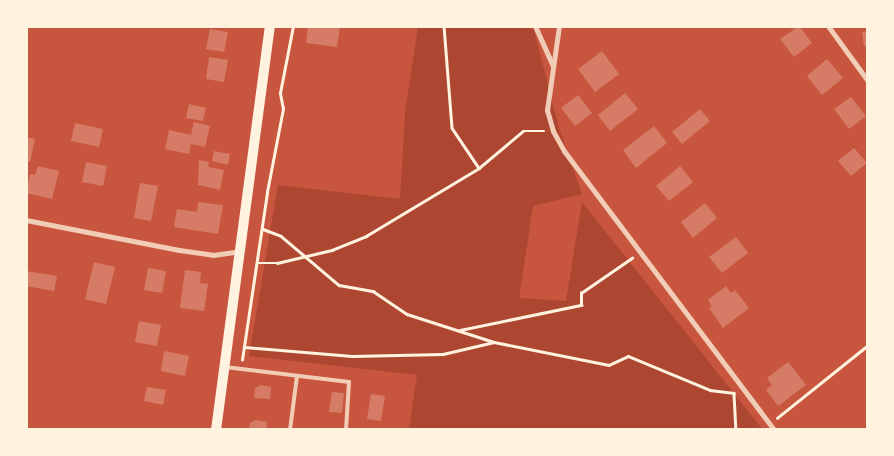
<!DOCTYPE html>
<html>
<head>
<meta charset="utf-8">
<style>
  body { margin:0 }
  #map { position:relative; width:894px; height:456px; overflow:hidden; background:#c8553d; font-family:"Fira Sans Condensed",sans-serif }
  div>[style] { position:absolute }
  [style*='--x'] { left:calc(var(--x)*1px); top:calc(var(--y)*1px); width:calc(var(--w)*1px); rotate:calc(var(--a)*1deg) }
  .green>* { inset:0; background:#ae4732 }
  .building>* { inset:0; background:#d67c66 }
  .path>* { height:2.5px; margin:-1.25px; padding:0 1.25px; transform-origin:1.25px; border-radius:1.25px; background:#fff3e0 }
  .service>* { height:4px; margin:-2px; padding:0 2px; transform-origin:2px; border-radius:2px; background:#f1ccb7 }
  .minor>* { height:5px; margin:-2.5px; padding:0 2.5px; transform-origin:2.5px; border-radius:2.5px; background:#f1ccb7 }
  .secondary>* { height:10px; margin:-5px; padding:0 5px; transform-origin:5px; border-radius:5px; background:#fff3e0 }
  span { translate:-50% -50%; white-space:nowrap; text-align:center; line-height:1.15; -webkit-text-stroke:5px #fff3e0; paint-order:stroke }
  .frame { position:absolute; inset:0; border:28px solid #fff3e0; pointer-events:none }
</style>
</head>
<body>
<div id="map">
  <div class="green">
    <i style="clip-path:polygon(418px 26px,533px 26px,559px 128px,582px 194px,533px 206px,519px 298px,566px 301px,582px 202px,763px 430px,409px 430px,417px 375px,249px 356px,278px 185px,400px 199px,405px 113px)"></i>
  </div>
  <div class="building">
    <i style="clip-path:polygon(308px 26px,340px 26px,337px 47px,306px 43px)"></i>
    <i style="clip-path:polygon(799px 26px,812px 43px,794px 57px,780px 39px)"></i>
    <i style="clip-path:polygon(210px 29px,228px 32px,224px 52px,206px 49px)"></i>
    <i style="clip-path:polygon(868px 31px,868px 46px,864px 46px,862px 32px)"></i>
    <i style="clip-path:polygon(602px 51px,619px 74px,595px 92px,578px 69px)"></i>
    <i style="clip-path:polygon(209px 57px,228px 60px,224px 82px,206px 79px)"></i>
    <i style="clip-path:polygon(827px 59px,843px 78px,822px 95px,807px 76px)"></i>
    <i style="clip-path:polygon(625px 93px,638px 109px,610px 131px,598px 115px)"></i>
    <i style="clip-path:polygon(578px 95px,592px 113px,575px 126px,561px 108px)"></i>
    <i style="clip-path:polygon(851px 97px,866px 116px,849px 129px,834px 109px)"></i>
    <i style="clip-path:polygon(189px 104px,206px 108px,203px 121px,186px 118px)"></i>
    <i style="clip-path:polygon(700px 109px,710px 121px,682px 144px,672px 132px)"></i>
    <i style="clip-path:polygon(194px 122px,210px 126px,205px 147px,191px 144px,189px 154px,165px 149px,169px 130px,191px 135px)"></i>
    <i style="clip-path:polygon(75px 123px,103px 129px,99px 147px,71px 141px)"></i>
    <i style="clip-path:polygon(654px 126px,667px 143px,636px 168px,623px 150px)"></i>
    <i style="clip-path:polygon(26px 137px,35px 139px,30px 162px,26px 161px)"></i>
    <i style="clip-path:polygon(854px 148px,867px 163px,851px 176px,838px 161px)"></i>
    <i style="clip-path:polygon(214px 151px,230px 154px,228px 165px,212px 161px)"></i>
    <i style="clip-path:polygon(199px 160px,209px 162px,208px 167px,224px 170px,220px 190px,198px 185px)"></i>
    <i style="clip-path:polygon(86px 162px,107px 166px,103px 186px,82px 182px)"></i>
    <i style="clip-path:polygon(38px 166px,59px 171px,52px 199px,26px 193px,30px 174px,35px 175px)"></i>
    <i style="clip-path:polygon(680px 166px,693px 182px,669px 201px,656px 186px)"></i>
    <i style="clip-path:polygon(140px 183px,158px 186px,151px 221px,134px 218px)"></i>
    <i style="clip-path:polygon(198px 202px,223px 205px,218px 234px,174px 227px,177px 209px,197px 212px)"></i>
    <i style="clip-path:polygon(705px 203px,717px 218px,693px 238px,681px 222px)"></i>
    <i style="clip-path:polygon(736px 237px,748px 253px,722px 273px,709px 257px)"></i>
    <i style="clip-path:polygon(94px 262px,115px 267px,106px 304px,85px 299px)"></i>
    <i style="clip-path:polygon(148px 268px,166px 271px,162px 293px,144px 290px)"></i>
    <i style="clip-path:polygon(185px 270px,201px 272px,200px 283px,208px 284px,204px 311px,180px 308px)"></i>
    <i style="clip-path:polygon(26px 271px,57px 276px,54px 291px,26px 286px)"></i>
    <i style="clip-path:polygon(726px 286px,731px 293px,735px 290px,749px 308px,723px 328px,709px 308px,712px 306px,708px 300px)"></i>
    <i style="clip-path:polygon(139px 321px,161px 325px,157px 346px,135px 342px)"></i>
    <i style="clip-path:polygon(164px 351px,189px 356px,185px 376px,161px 371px)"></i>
    <i style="clip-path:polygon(788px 362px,806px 385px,778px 406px,766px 390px,772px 385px,767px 378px)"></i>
    <i style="clip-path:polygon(261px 385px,271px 387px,270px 399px,254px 398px,255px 388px)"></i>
    <i style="clip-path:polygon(147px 387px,166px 390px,163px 405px,144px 401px)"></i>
    <i style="clip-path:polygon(332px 392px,344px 393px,342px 413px,329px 412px)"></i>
    <i style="clip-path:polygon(371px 394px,385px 396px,381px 421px,367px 419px)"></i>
    <i style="clip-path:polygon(256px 420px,267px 422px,266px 430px,249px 430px,250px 423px)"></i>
  </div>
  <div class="path">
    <i style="--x:444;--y:26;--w:102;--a:85.5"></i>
    <i style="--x:452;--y:128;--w:48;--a:56"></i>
    <i style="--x:263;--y:229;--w:19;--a:21"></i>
    <i style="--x:281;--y:236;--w:76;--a:40.2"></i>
    <i style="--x:339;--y:285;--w:35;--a:10"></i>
    <i style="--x:373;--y:291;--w:41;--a:34.1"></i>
    <i style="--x:407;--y:314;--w:91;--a:17.8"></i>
    <i style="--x:494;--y:342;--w:117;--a:11.3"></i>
    <i style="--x:609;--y:365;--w:21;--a:-25"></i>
    <i style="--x:628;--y:356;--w:89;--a:22.5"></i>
    <i style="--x:710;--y:390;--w:24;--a:7"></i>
    <i style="--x:258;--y:263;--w:19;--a:0"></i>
    <i style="--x:277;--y:263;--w:57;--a:-13.3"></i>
    <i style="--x:332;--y:250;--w:37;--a:-22"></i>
    <i style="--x:366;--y:236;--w:132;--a:-31"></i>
    <i style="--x:479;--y:168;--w:57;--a:-40.1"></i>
    <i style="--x:523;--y:131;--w:21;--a:0"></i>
    <i style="--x:460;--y:330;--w:124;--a:-11.7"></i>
    <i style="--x:581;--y:305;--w:12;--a:-90"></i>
    <i style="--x:581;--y:293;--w:62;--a:-34.5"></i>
    <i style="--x:245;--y:347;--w:107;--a:4.8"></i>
    <i style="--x:352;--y:356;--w:91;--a:-1.3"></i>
    <i style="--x:443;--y:354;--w:52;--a:-13.2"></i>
    <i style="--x:242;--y:360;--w:170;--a:-81.5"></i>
    <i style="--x:267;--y:192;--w:85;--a:-79.1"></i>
    <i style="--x:283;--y:109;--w:16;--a:-101"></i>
    <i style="--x:280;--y:93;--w:68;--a:-79"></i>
    <i style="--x:734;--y:394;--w:36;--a:87"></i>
    <i style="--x:777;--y:418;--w:117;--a:-38.7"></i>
  </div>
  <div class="service">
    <i style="--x:225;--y:367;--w:125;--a:6.9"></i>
    <i style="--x:349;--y:382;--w:48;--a:93.6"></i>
    <i style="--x:290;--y:430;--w:54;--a:-82.6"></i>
  </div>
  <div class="minor">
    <i style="--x:535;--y:26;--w:44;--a:65.8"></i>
    <i style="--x:559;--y:26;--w:85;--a:98.1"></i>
    <i style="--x:547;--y:110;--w:22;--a:74"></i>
    <i style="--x:553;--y:131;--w:23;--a:61"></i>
    <i style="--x:564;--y:151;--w:349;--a:53"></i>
    <i style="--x:828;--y:26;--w:68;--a:54"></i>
    <i style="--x:26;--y:220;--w:156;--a:11.1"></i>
    <i style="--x:179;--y:250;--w:34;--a:8"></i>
    <i style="--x:213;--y:255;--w:27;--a:-8"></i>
  </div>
  <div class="secondary">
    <i style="--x:216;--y:430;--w:408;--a:-82.4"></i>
  </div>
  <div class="frame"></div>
</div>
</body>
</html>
